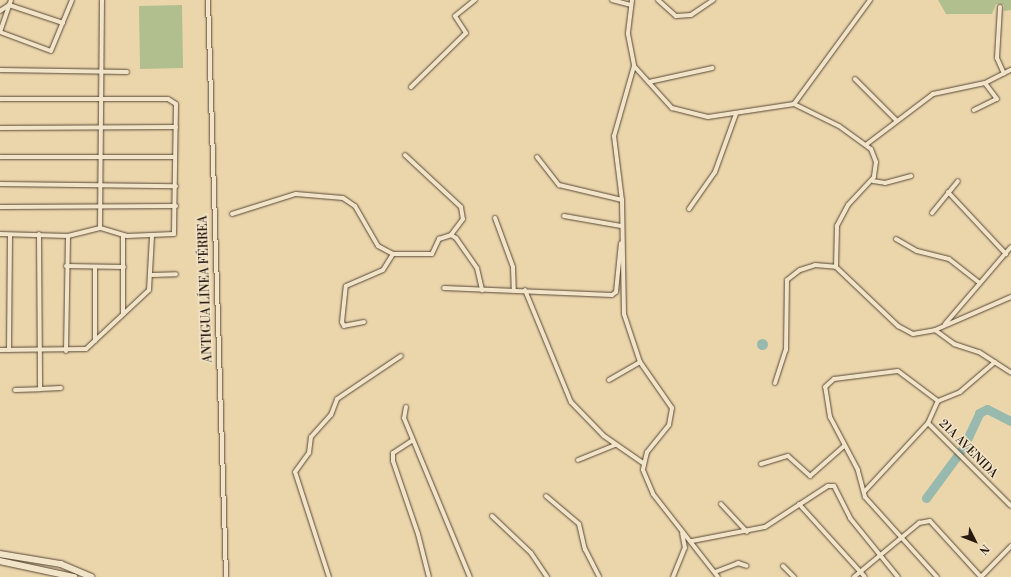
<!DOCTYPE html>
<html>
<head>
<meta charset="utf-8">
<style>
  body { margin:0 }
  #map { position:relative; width:1011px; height:577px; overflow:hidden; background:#ebd6ac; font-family:"Libre Bodoni",serif }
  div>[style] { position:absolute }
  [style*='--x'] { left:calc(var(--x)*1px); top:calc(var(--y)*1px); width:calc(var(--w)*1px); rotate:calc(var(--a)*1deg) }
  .green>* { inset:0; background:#b1bf8e }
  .water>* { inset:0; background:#98b9ad }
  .round { border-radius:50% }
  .river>* { height:9px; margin:-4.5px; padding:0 4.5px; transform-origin:4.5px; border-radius:4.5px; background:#98b9ad }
  .roads { filter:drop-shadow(0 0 1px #594836) drop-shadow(0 0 1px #594836) }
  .street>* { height:4px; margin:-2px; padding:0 2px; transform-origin:2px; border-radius:2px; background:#f2e4c9 }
  .secondary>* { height:5.5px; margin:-2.75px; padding:0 2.75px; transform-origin:2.75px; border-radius:2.75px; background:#f2e4c9 }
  span { translate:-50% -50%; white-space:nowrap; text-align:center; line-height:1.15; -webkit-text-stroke:3px #f2e4c9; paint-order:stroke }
  .street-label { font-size:12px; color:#28190e }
  .north { position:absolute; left:955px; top:521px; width:40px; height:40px; -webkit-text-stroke:3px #f2e4c9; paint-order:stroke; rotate:132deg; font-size:11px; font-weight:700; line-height:16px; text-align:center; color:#28190e }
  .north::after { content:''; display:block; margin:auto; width:14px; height:18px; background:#28190e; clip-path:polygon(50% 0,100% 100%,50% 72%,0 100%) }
</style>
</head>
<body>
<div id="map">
  <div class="green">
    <i style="clip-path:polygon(938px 0,1011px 0,1011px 10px,1004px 11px,1004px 5px,996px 4px,992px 14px,946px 14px)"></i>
    <i style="clip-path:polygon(182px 5px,183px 68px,140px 69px,139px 6px)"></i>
  </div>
  <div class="water">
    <i class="round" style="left:756.5px;top:338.5px;width:11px;height:11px"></i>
  </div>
  <div class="river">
    <i style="--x:926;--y:498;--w:62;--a:-53.5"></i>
    <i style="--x:963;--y:448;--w:38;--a:-65"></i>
    <i style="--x:979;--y:413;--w:9;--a:-27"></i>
    <i style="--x:987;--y:409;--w:27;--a:27"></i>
  </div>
  <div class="roads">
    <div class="street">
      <i style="--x:208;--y:0;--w:577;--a:88.21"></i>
      <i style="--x:612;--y:0;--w:20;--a:15"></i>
      <i style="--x:632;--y:0;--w:34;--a:97"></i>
      <i style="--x:628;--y:34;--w:33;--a:79"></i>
      <i style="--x:634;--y:66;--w:57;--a:47.9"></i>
      <i style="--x:672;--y:108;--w:37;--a:14"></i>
      <i style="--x:708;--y:117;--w:87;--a:-8.6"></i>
      <i style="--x:794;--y:104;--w:50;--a:26.1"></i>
      <i style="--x:839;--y:126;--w:39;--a:36"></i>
      <i style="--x:871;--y:149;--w:14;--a:69"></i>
      <i style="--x:876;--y:162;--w:15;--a:98"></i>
      <i style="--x:874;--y:177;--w:38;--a:133"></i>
      <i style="--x:848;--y:205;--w:24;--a:118"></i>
      <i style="--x:837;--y:226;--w:41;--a:91.4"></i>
      <i style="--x:836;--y:267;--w:86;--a:43.6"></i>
      <i style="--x:898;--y:326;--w:17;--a:28"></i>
      <i style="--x:913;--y:334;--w:22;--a:-10"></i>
      <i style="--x:935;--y:330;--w:83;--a:-23.5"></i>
      <i style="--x:658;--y:0;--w:24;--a:42"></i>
      <i style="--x:676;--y:16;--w:15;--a:-4"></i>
      <i style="--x:691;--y:15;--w:27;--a:-34"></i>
      <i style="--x:1000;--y:7;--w:51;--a:93.4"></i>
      <i style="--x:997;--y:58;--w:17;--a:66"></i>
      <i style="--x:0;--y:11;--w:11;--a:-34"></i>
      <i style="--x:9;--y:5;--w:57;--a:18.4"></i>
      <i style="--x:0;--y:32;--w:54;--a:20.4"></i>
      <i style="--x:51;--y:51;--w:55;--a:-67.6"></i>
      <i style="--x:0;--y:32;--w:34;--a:-71"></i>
      <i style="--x:634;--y:66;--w:73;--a:105.9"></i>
      <i style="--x:614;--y:136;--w:64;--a:82.9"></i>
      <i style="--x:622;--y:200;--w:114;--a:89"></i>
      <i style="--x:624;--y:314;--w:51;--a:71.6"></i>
      <i style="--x:640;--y:362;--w:56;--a:55.2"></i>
      <i style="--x:672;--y:408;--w:17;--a:100"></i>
      <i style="--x:669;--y:425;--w:35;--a:129"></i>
      <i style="--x:647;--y:452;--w:18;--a:103"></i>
      <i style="--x:643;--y:470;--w:26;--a:67"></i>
      <i style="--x:653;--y:494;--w:105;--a:51.9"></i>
      <i style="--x:0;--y:70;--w:127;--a:0.9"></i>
      <i style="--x:855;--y:79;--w:58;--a:45"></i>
      <i style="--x:649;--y:82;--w:65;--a:-12.5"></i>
      <i style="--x:411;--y:87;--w:77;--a:-44.5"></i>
      <i style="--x:466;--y:33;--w:20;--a:-123"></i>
      <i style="--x:455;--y:16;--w:26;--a:-39"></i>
      <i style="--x:0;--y:99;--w:168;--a:0"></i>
      <i style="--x:168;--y:99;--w:9;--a:32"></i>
      <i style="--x:176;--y:104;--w:130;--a:90.9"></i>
      <i style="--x:174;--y:234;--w:47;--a:177.6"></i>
      <i style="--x:127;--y:236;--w:28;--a:-163"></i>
      <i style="--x:794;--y:104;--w:129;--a:-53.8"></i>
      <i style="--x:974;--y:110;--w:25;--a:-26"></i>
      <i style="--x:997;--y:99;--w:20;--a:-127"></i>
      <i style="--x:0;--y:128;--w:176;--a:-0.3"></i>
      <i style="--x:867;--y:144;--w:83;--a:-37.1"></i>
      <i style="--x:933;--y:94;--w:53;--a:-11.9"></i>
      <i style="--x:985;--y:83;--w:29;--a:-27"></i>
      <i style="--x:405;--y:155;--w:76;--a:42.9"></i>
      <i style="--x:461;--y:207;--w:12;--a:81"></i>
      <i style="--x:463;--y:219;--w:20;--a:127"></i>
      <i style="--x:0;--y:157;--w:175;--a:0"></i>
      <i style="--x:537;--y:157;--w:36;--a:52"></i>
      <i style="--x:559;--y:185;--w:65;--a:13.4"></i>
      <i style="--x:873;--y:181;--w:12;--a:9"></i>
      <i style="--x:885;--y:183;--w:27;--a:-15"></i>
      <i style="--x:0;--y:184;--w:176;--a:0.7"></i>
      <i style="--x:948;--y:192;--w:85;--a:46.9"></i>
      <i style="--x:0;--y:207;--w:176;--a:-0.3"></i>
      <i style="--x:689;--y:209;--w:45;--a:-54.9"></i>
      <i style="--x:715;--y:172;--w:62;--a:-70.1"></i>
      <i style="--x:932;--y:213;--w:41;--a:-50.9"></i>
      <i style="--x:232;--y:214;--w:67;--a:-17.4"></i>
      <i style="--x:296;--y:194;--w:47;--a:4.9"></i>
      <i style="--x:343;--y:198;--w:14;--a:34"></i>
      <i style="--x:355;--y:206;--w:46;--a:60.1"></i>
      <i style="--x:378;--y:246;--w:17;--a:28"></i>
      <i style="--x:393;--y:254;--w:39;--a:0"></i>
      <i style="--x:432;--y:254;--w:17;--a:-65"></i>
      <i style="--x:439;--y:239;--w:13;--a:-18"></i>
      <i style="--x:451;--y:235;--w:6;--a:31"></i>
      <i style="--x:456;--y:238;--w:37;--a:55"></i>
      <i style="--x:477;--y:268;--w:23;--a:77"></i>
      <i style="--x:564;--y:216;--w:58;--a:10"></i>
      <i style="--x:495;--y:218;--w:52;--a:69.8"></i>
      <i style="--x:513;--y:267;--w:24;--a:88"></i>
      <i style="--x:0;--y:234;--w:68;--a:1.7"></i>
      <i style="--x:68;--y:236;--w:33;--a:-14"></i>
      <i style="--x:100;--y:228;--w:228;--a:-89.5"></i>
      <i style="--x:39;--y:234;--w:155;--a:89.6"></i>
      <i style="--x:40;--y:389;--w:21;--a:-3"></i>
      <i style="--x:896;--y:239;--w:24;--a:30"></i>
      <i style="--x:917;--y:251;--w:33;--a:14"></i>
      <i style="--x:949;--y:259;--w:39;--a:38"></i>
      <i style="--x:66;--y:266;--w:58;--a:1"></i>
      <i style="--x:152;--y:275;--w:24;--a:-2"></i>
      <i style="--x:444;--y:288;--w:168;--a:2.4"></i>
      <i style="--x:612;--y:295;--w:5;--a:-37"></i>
      <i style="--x:616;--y:292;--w:49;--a:-84.2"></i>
      <i style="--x:525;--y:290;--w:121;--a:67.7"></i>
      <i style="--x:571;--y:402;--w:47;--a:45.9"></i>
      <i style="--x:604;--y:436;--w:47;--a:34.7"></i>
      <i style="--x:123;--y:314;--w:79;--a:-90"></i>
      <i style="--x:364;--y:322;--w:20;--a:169"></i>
      <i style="--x:344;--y:326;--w:4;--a:-117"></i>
      <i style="--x:342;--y:322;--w:36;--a:-84"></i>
      <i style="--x:346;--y:286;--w:40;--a:-23.4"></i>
      <i style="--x:383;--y:270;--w:19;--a:-58"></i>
      <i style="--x:945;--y:324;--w:101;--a:-49.4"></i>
      <i style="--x:935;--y:330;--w:24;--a:36"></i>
      <i style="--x:954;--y:344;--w:26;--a:18"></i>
      <i style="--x:979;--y:352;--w:38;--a:33"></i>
      <i style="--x:95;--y:341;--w:73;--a:-90"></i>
      <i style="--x:0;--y:350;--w:86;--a:-0.7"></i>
      <i style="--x:86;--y:349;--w:86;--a:-43.1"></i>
      <i style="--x:149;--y:290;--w:54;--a:-86.8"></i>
      <i style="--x:9;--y:350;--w:115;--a:-89.5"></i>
      <i style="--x:66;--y:351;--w:115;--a:-89"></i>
      <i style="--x:609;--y:380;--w:36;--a:-30"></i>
      <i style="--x:775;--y:383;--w:35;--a:-72"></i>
      <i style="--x:786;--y:350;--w:70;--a:-89.2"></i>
      <i style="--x:787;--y:280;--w:16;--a:-38"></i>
      <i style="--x:800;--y:270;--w:16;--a:-18"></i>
      <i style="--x:815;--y:265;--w:21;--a:5"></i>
      <i style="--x:15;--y:390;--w:25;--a:-2"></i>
      <i style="--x:406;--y:407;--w:11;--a:100"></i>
      <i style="--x:404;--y:418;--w:172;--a:67.5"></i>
      <i style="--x:928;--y:423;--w:117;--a:45"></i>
      <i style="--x:413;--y:440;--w:24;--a:147"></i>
      <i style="--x:393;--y:453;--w:8;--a:90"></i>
      <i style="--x:393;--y:461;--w:77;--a:71.1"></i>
      <i style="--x:418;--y:534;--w:44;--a:75.7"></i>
      <i style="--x:578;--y:460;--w:40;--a:-22"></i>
      <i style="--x:761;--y:464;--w:28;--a:-17"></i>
      <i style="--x:788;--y:456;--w:30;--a:42"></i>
      <i style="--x:810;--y:476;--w:45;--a:-41.4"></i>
      <i style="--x:864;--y:492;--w:94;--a:-47.2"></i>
      <i style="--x:928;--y:423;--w:24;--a:-66"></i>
      <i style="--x:938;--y:401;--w:24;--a:-22"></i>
      <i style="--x:960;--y:392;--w:46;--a:-40.6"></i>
      <i style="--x:546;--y:496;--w:43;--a:40.3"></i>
      <i style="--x:579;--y:524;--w:26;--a:77"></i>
      <i style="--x:585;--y:549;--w:31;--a:63"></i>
      <i style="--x:721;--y:504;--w:38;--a:47"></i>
      <i style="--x:799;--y:504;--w:98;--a:47.9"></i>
      <i style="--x:492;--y:516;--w:54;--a:43.5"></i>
      <i style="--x:531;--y:553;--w:29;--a:56"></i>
      <i style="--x:692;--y:541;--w:74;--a:-10.9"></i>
      <i style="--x:765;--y:527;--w:75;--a:-33.1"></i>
      <i style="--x:828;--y:486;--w:6;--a:0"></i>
      <i style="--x:834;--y:486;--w:36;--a:63"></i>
      <i style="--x:850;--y:518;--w:76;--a:50.9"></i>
      <i style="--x:783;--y:566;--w:16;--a:45"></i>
      <i style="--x:715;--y:572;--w:25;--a:-21"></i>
      <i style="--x:738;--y:563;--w:9;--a:18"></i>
      <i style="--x:329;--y:577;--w:110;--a:-107.9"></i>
      <i style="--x:295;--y:472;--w:24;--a:-54"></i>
      <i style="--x:309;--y:453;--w:16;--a:-83"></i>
      <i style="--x:311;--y:437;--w:30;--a:-48"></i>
      <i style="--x:331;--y:415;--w:17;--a:-69"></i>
      <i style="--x:337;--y:399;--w:77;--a:-33.9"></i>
      <i style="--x:673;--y:577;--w:31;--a:-68"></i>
      <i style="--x:685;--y:548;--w:15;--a:-101"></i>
      <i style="--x:854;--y:577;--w:85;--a:-39.7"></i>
      <i style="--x:919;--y:523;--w:11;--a:-10"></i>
      <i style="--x:930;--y:521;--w:76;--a:47.7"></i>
      <i style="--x:937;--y:577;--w:108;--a:-132"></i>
      <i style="--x:865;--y:497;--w:28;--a:-105"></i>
      <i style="--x:858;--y:470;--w:60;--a:-117.8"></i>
      <i style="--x:830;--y:417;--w:30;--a:-99"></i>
      <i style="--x:825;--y:387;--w:12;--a:-42"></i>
      <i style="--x:834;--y:379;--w:64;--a:-7.1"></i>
      <i style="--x:898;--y:371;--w:50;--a:36.9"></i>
      <i style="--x:981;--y:577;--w:43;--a:-45.9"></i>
    </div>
    <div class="secondary">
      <i style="--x:0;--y:554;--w:62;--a:9.3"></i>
      <i style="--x:61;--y:564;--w:33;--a:23"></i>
      <i style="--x:0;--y:561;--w:76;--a:12.2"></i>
    </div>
  </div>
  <div class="street-label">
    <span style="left:206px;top:289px;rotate:-92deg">ANTIGUA LÍNEA FÉRREA</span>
    <span style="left:968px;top:449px;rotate:45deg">21A AVENIDA</span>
  </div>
  <div class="north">N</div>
</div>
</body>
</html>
